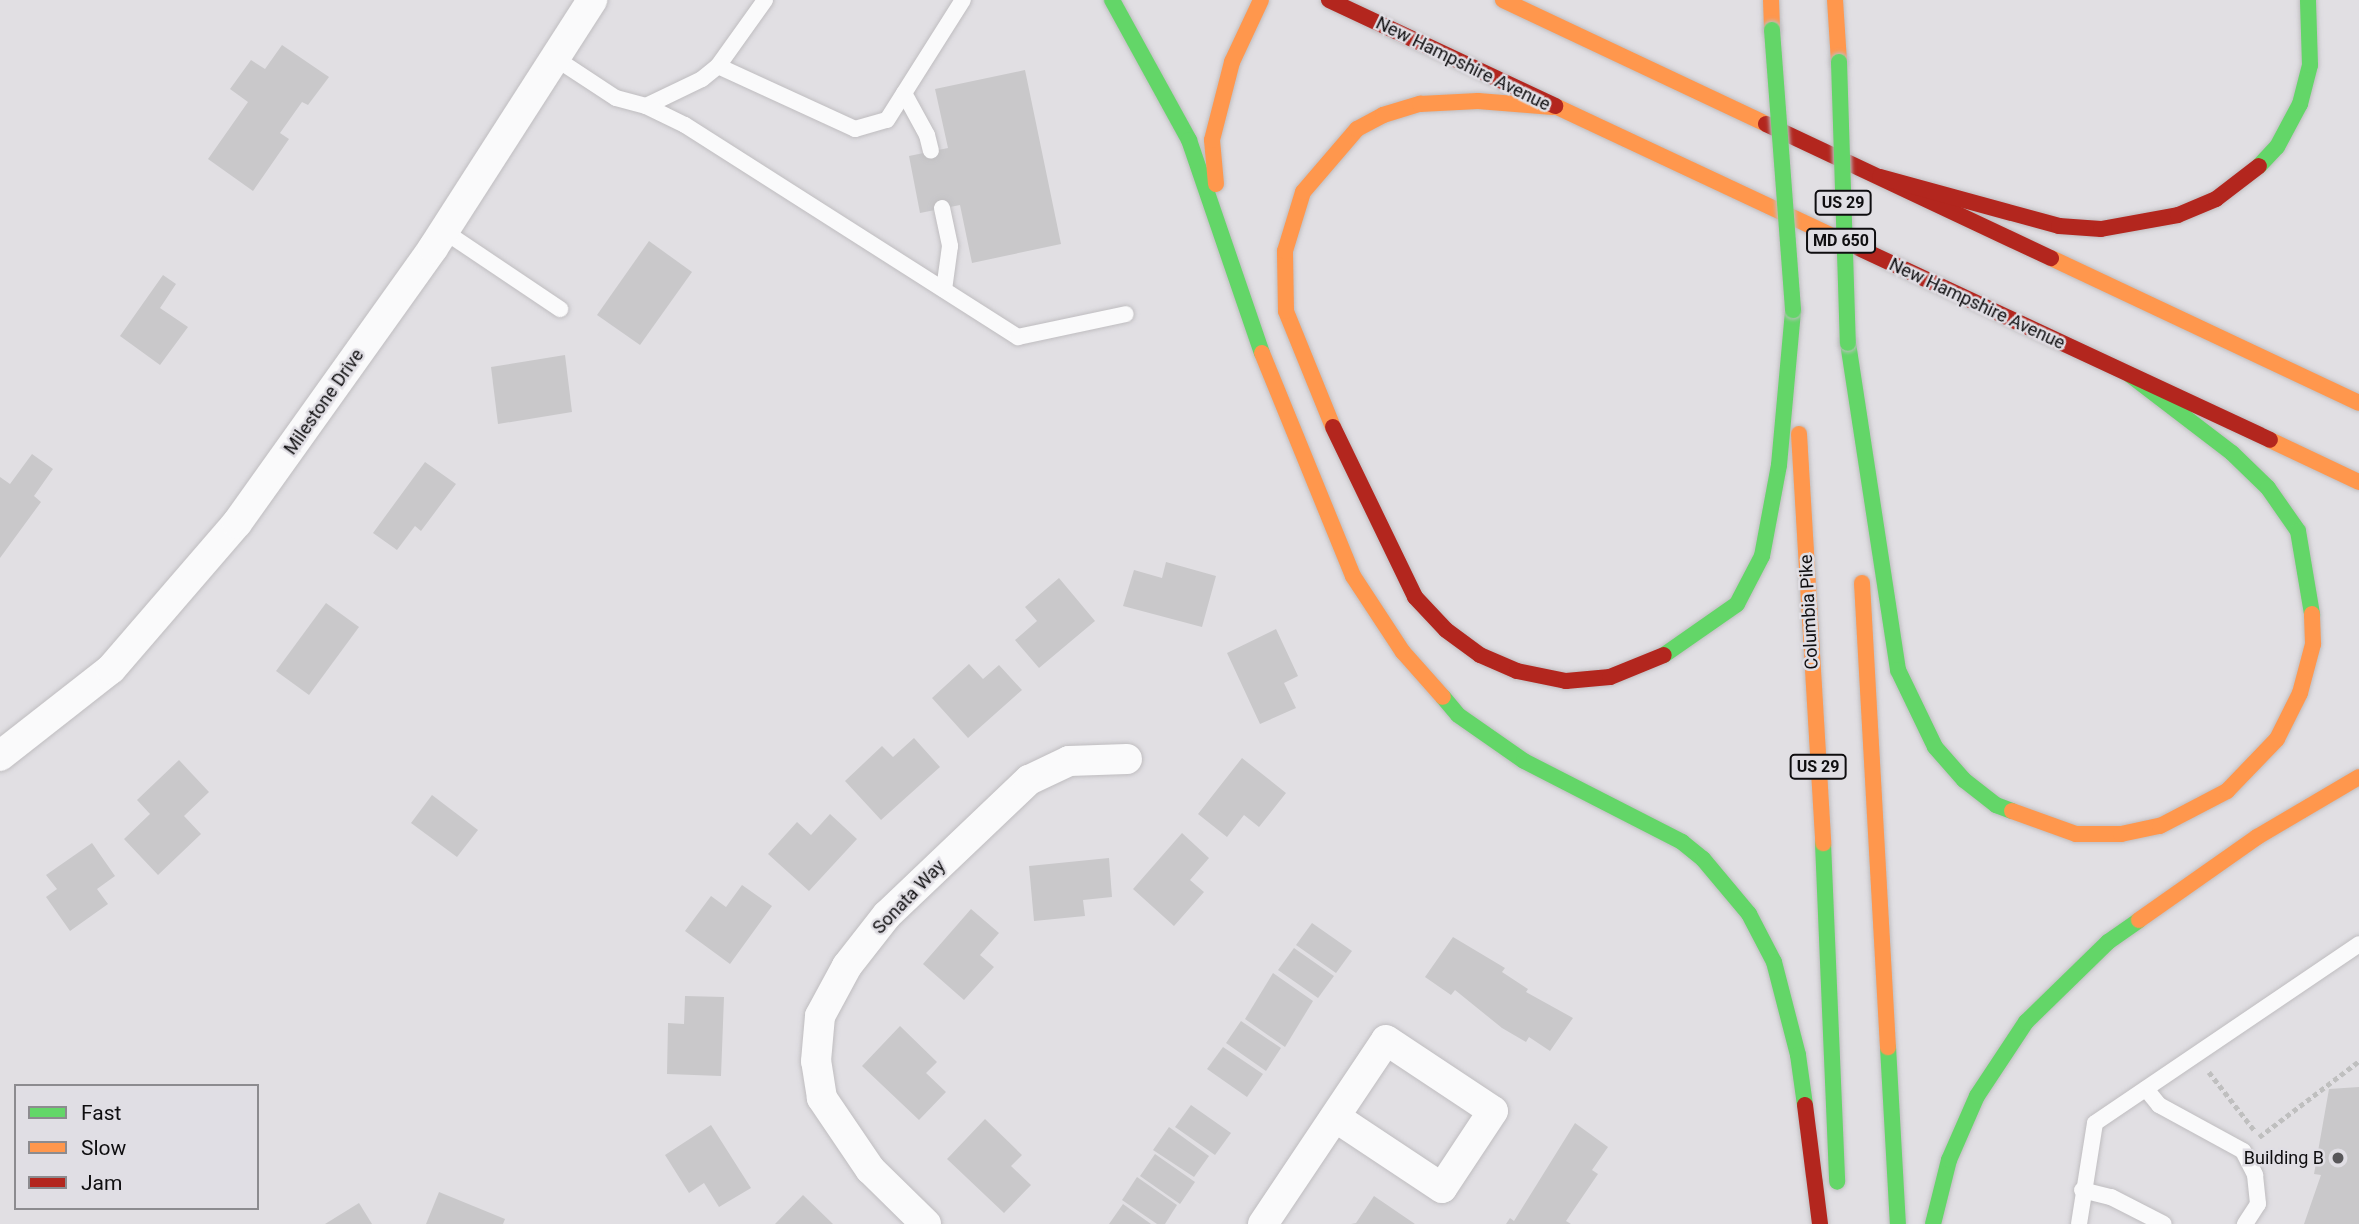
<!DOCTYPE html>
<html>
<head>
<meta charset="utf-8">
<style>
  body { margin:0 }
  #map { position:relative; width:2359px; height:1224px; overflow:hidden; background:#e1dfe3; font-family:Roboto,sans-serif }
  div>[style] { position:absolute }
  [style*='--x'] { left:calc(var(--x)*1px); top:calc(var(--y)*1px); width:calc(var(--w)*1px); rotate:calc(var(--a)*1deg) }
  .building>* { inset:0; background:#c9c8ca }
  .path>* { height:4.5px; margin-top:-2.25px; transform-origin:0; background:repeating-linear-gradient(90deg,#bfbfbf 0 5px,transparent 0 8.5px) }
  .roads { filter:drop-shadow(0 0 2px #bfbdc0) drop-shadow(0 0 2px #bfbdc0) }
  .lane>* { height:16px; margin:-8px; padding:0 8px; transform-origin:8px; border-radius:8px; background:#fafafb }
  .street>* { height:30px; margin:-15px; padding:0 15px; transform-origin:15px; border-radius:15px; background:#fafafb }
  .fast>* { height:16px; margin:-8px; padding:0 8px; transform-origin:8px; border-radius:8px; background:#63d668 }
  .slow>* { height:16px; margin:-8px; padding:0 8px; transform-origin:8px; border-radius:8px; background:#ff974d }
  .jam>* { height:16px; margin:-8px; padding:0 8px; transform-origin:8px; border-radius:8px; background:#b3261e }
  .bridges { filter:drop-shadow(0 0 2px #bfbdc0) drop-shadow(0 0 2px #bfbdc0) }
  .fast-bridge>* { height:16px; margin:-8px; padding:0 8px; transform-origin:8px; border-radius:8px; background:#63d668 }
  .dots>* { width:19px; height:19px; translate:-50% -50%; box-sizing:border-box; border:4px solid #e0dee4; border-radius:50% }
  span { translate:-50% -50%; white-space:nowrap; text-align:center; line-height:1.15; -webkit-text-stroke:5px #e0dee4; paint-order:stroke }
  .shield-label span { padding:2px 5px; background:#e0dee4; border:2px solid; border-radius:5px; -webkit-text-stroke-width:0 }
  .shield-label { font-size:16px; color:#0f0e10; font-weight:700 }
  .street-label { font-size:18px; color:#0f0e10 }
  .poi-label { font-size:18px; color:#0f0e10 }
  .right { translate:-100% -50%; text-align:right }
  .legend { position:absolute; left:14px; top:1084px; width:245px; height:126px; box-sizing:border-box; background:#e0dee4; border:2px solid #8c8b8f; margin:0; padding:9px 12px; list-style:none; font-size:21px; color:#0f0e10 }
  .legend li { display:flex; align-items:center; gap:14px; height:35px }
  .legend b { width:35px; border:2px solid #8c8b8f }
</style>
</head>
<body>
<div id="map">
  <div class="building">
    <i style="clip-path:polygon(282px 45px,329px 77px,308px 105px,302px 102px,280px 133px,289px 139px,253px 191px,208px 159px,248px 102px,230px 89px,251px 60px,265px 69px)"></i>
    <i style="clip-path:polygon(1025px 70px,1061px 244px,972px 263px,960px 205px,920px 213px,909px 156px,948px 148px,935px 89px)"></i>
    <i style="clip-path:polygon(649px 241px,692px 272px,640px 345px,597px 315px)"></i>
    <i style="clip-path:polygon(163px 275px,176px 284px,160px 308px,188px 327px,160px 365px,120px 336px)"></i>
    <i style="clip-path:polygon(565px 355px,572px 412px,498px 424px,491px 367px)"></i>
    <i style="clip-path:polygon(32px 454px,53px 469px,34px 496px,41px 502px,0 558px,0 477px,10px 484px)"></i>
    <i style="clip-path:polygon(425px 462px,456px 484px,421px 531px,415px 526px,397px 550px,373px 533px)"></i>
    <i style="clip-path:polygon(1166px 562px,1216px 576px,1202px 627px,1123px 606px,1134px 570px,1162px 578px)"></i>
    <i style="clip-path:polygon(1059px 578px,1095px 621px,1039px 668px,1015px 640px,1037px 621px,1025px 607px)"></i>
    <i style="clip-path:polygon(326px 603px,359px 627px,309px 695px,276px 671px)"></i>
    <i style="clip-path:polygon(1276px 629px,1298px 676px,1284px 683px,1296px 708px,1260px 724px,1227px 653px)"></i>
    <i style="clip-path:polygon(969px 664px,983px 679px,999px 665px,1022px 690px,968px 738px,932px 698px)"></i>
    <i style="clip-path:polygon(914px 738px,940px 767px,881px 820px,845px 781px,882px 746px,893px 757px)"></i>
    <i style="clip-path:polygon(1242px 758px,1286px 793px,1259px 827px,1244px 815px,1227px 837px,1198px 814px)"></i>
    <i style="clip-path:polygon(179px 760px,209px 792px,184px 816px,201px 834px,158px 875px,124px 839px,150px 814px,137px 800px)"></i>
    <i style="clip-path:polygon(432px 795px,478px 830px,457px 857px,411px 823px)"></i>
    <i style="clip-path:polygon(830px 814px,857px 839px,809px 891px,768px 854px,797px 822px,811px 835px)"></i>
    <i style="clip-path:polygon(1182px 833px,1209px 858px,1190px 880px,1204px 892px,1174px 926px,1133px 889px)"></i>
    <i style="clip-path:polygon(92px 843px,115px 876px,97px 889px,108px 904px,70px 931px,46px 897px,57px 889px,46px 875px)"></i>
    <i style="clip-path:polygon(1109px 858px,1112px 897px,1083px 900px,1085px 916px,1034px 921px,1029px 866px)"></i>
    <i style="clip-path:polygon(742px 885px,772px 906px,730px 964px,685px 931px,711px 896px,726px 907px)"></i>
    <i style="clip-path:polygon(971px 909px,999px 933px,980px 955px,994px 967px,964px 1000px,923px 964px)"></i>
    <i style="clip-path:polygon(1312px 923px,1352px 951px,1336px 973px,1296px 945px)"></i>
    <i style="clip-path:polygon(1453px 937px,1505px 968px,1502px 972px,1528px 989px,1526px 992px,1573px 1018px,1550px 1051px,1529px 1037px,1526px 1042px,1502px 1028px,1455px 990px,1451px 995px,1425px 977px)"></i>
    <i style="clip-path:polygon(1294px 948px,1334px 976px,1318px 998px,1278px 970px)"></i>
    <i style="clip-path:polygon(1273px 973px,1313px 1001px,1285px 1047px,1245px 1019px)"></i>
    <i style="clip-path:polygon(685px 996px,724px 997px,721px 1076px,667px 1074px,668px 1023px,684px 1024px)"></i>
    <i style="clip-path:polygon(1241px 1021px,1281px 1048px,1266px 1071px,1226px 1043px)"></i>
    <i style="clip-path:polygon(900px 1026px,937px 1062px,926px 1073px,946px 1092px,919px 1120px,862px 1066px)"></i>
    <i style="clip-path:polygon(1223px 1047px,1263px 1074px,1247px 1097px,1207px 1069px)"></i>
    <i style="clip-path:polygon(2359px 1087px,2359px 1224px,2304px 1224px,2321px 1175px,2314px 1174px,2329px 1089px)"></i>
    <i style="clip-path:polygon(1191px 1105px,1231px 1133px,1215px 1155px,1175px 1127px)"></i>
    <i style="clip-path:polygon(985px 1119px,1022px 1155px,1011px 1166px,1031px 1185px,1004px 1213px,947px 1159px)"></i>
    <i style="clip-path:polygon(1575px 1123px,1608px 1147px,1592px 1170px,1598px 1174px,1566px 1221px,1571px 1224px,1506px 1224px,1510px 1218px,1514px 1221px)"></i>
    <i style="clip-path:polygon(711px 1125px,751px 1188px,719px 1207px,704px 1183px,689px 1193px,665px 1155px)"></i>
    <i style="clip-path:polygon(1169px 1127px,1209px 1156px,1194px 1177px,1153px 1150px)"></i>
    <i style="clip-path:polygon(1155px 1154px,1195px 1182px,1180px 1204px,1140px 1176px)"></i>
    <i style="clip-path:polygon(1137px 1177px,1177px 1205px,1165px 1224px,1157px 1224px,1122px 1200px)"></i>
    <i style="clip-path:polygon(439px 1192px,505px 1219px,503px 1224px,426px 1224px)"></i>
    <i style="clip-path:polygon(803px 1195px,833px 1224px,775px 1224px)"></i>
    <i style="clip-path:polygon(1374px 1196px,1415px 1224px,1351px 1224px,1356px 1223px)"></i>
    <i style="clip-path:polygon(359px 1203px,372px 1224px,325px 1224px)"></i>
    <i style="clip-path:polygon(1123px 1204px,1151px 1224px,1109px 1224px)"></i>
  </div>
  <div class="path">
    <i style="--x:2209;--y:1072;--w:75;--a:52.1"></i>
    <i style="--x:2259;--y:1137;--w:126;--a:-37.2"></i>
  </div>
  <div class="roads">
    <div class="lane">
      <i style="--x:555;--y:58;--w:73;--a:33.3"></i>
      <i style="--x:616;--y:98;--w:31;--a:15"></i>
      <i style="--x:646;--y:106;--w:62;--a:-25.7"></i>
      <i style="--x:702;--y:79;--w:21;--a:-39"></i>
      <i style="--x:718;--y:66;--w:81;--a:-54.5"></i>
      <i style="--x:718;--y:66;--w:151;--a:24.7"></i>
      <i style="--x:855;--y:129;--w:33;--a:-16"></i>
      <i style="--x:887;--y:120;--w:142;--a:-57.7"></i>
      <i style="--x:904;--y:93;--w:48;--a:61.3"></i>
      <i style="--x:927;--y:135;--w:16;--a:76"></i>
      <i style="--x:646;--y:106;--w:43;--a:26"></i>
      <i style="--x:685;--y:125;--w:395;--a:32.5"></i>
      <i style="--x:1018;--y:337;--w:110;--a:-12"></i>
      <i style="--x:942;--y:208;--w:39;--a:78"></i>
      <i style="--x:950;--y:246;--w:44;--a:97.8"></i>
      <i style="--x:444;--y:231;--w:140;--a:33.9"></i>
      <i style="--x:2146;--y:1089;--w:21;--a:51"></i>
      <i style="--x:2159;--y:1105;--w:96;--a:28.7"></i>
      <i style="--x:2243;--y:1151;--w:27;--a:63"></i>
      <i style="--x:2255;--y:1175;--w:29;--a:84"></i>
      <i style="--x:2258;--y:1204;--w:24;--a:123"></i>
      <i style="--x:2082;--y:1190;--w:30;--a:14"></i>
      <i style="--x:2111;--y:1197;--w:59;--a:27"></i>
      <i style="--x:2079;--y:1224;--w:102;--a:-81"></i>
      <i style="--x:2095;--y:1123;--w:319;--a:-34.1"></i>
    </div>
    <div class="street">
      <i style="--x:0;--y:756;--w:141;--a:-38.1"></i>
      <i style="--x:111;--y:669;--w:193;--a:-49.2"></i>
      <i style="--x:237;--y:523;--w:338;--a:-54.5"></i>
      <i style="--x:433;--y:248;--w:295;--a:-57.3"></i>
      <i style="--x:926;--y:1224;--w:78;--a:-135.5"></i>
      <i style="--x:870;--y:1169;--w:86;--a:-124.1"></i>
      <i style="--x:822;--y:1098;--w:37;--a:-99"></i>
      <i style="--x:816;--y:1061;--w:45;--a:-84.9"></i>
      <i style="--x:820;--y:1016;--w:57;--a:-61.6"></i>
      <i style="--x:847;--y:966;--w:65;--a:-51.9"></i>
      <i style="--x:887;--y:915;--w:196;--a:-43.6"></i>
      <i style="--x:1029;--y:780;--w:44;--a:-25.4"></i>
      <i style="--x:1069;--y:761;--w:58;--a:-2"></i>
      <i style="--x:1263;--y:1224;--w:221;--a:-56.2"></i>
      <i style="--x:1386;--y:1040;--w:128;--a:33.6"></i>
      <i style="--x:1493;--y:1111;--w:92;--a:123.5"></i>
      <i style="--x:1442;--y:1188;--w:128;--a:-146.4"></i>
    </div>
    <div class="fast">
      <i style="--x:1112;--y:0;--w:160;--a:61.2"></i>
      <i style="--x:1189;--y:140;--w:225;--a:71.1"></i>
      <i style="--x:2259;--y:166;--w:26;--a:-47"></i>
      <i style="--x:2277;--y:147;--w:49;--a:-61.9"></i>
      <i style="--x:2300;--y:104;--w:40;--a:-75.6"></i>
      <i style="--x:2310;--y:65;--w:65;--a:-91.8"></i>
      <i style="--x:1848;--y:343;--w:331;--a:81.3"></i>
      <i style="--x:1898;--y:670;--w:85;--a:64.3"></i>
      <i style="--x:1935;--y:747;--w:44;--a:48.7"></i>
      <i style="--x:1964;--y:780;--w:41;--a:38"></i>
      <i style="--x:1996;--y:805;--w:17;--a:21"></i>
      <i style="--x:2130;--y:375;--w:128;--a:37.4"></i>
      <i style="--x:2232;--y:453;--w:50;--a:44.2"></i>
      <i style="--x:2268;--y:488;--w:52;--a:55.1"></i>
      <i style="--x:2298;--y:531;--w:84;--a:80.4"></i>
      <i style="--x:1664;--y:655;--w:89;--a:-34.9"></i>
      <i style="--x:1737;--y:604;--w:54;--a:-62.5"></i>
      <i style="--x:1762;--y:556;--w:93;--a:-79.4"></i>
      <i style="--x:1779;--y:465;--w:156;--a:-84.8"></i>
      <i style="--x:1443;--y:697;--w:23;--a:50"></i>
      <i style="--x:1458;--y:715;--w:80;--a:34.9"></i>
      <i style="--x:1524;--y:761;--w:178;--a:27.1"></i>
      <i style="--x:1682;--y:842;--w:27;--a:39"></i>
      <i style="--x:1703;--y:859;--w:72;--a:50.1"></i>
      <i style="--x:1749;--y:914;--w:54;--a:62.5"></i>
      <i style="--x:1774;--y:962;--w:96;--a:75.5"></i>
      <i style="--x:1798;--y:1055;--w:50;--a:82"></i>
      <i style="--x:1823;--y:843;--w:339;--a:87.6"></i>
      <i style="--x:1888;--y:1047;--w:177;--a:86.8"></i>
      <i style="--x:1933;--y:1224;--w:66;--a:-76"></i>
      <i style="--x:1949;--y:1160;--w:70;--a:-66.4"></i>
      <i style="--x:1977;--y:1096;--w:89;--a:-56.5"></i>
      <i style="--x:2026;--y:1022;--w:115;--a:-44.3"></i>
      <i style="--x:2108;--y:942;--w:38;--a:-35"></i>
    </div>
    <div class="slow">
      <i style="--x:1503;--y:0;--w:291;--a:25.2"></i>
      <i style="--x:1771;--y:0;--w:30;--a:88"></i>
      <i style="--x:1835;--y:0;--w:62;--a:86.3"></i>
      <i style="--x:1555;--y:106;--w:307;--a:25.1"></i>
      <i style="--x:1216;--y:184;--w:44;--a:-95.2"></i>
      <i style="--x:1212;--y:140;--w:81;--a:-75.6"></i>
      <i style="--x:1232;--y:62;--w:68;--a:-64.9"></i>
      <i style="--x:2051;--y:258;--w:340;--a:25.2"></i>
      <i style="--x:1262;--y:353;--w:241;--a:67.8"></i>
      <i style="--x:1353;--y:576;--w:91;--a:56.7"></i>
      <i style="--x:1403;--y:652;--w:60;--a:48.4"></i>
      <i style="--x:1333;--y:427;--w:125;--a:-112.1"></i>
      <i style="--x:1286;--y:311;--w:60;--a:-91"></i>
      <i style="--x:1285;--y:251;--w:62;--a:-73"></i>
      <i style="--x:1303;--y:192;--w:83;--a:-49.4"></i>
      <i style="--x:1357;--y:129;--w:30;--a:-28"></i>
      <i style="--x:1383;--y:115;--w:39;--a:-17"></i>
      <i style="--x:1420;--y:104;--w:58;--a:-3"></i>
      <i style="--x:1478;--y:101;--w:75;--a:4.6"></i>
      <i style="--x:1799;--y:434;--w:410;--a:86.6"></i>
      <i style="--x:2270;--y:440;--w:98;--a:25.3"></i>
      <i style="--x:1862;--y:583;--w:465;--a:86.8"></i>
      <i style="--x:2012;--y:811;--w:68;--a:19.8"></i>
      <i style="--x:2076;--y:834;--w:45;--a:0"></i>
      <i style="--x:2121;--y:834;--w:40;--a:-12"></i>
      <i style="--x:2160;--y:826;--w:76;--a:-27.6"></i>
      <i style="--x:2227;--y:791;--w:72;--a:-46.1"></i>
      <i style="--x:2277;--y:739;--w:51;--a:-63.4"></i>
      <i style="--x:2300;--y:693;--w:51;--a:-75.1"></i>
      <i style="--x:2313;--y:644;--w:30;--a:-92"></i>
      <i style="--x:2139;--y:920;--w:144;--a:-35.1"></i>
      <i style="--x:2257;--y:837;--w:118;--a:-30.5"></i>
    </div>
    <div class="jam">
      <i style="--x:1329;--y:0;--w:250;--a:25.1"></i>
      <i style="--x:1766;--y:124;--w:315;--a:25.2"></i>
      <i style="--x:1880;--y:177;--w:186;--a:15.3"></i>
      <i style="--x:2059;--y:226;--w:42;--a:4.1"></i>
      <i style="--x:2101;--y:229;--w:78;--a:-10.3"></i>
      <i style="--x:2178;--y:215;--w:41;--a:-22.8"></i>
      <i style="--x:2216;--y:199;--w:54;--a:-37.5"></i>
      <i style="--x:1833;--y:236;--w:482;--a:25"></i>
      <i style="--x:1333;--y:427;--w:189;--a:64.2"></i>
      <i style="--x:1415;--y:597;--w:45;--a:46.8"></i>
      <i style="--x:1446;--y:630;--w:42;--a:36.3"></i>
      <i style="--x:1480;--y:655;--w:40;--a:23.4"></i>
      <i style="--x:1517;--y:671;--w:50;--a:11.5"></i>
      <i style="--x:1566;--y:681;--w:44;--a:-5.2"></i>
      <i style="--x:1610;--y:677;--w:58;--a:-22.2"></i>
      <i style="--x:1805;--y:1105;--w:120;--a:82.8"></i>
    </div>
  </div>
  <div class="bridges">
    <div class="fast-bridge">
      <i style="--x:1772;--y:30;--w:281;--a:85.7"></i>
      <i style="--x:1839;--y:62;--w:281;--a:88.2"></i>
    </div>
  </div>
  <div class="dots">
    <i style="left:2338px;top:1158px;background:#58575a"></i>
  </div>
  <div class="shield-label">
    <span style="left:1843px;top:203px">US 29</span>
    <span style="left:1841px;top:241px">MD 650</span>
    <span style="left:1818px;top:767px">US 29</span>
  </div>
  <div class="street-label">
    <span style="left:1463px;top:64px;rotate:26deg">New Hampshire Avenue</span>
    <span style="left:1977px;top:304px;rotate:25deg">New Hampshire Avenue</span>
    <span style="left:324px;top:402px;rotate:-55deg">Milestone Drive</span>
    <span style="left:1809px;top:612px;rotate:-93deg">Columbia Pike</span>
    <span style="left:909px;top:897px;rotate:-46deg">Sonata Way</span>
  </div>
  <div class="poi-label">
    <span class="right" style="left:2324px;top:1158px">Building B</span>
  </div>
  <ul class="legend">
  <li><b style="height:9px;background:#63d668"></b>Fast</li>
  <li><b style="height:9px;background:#ff974d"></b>Slow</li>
  <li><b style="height:9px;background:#b3261e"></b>Jam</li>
  </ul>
</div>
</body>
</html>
